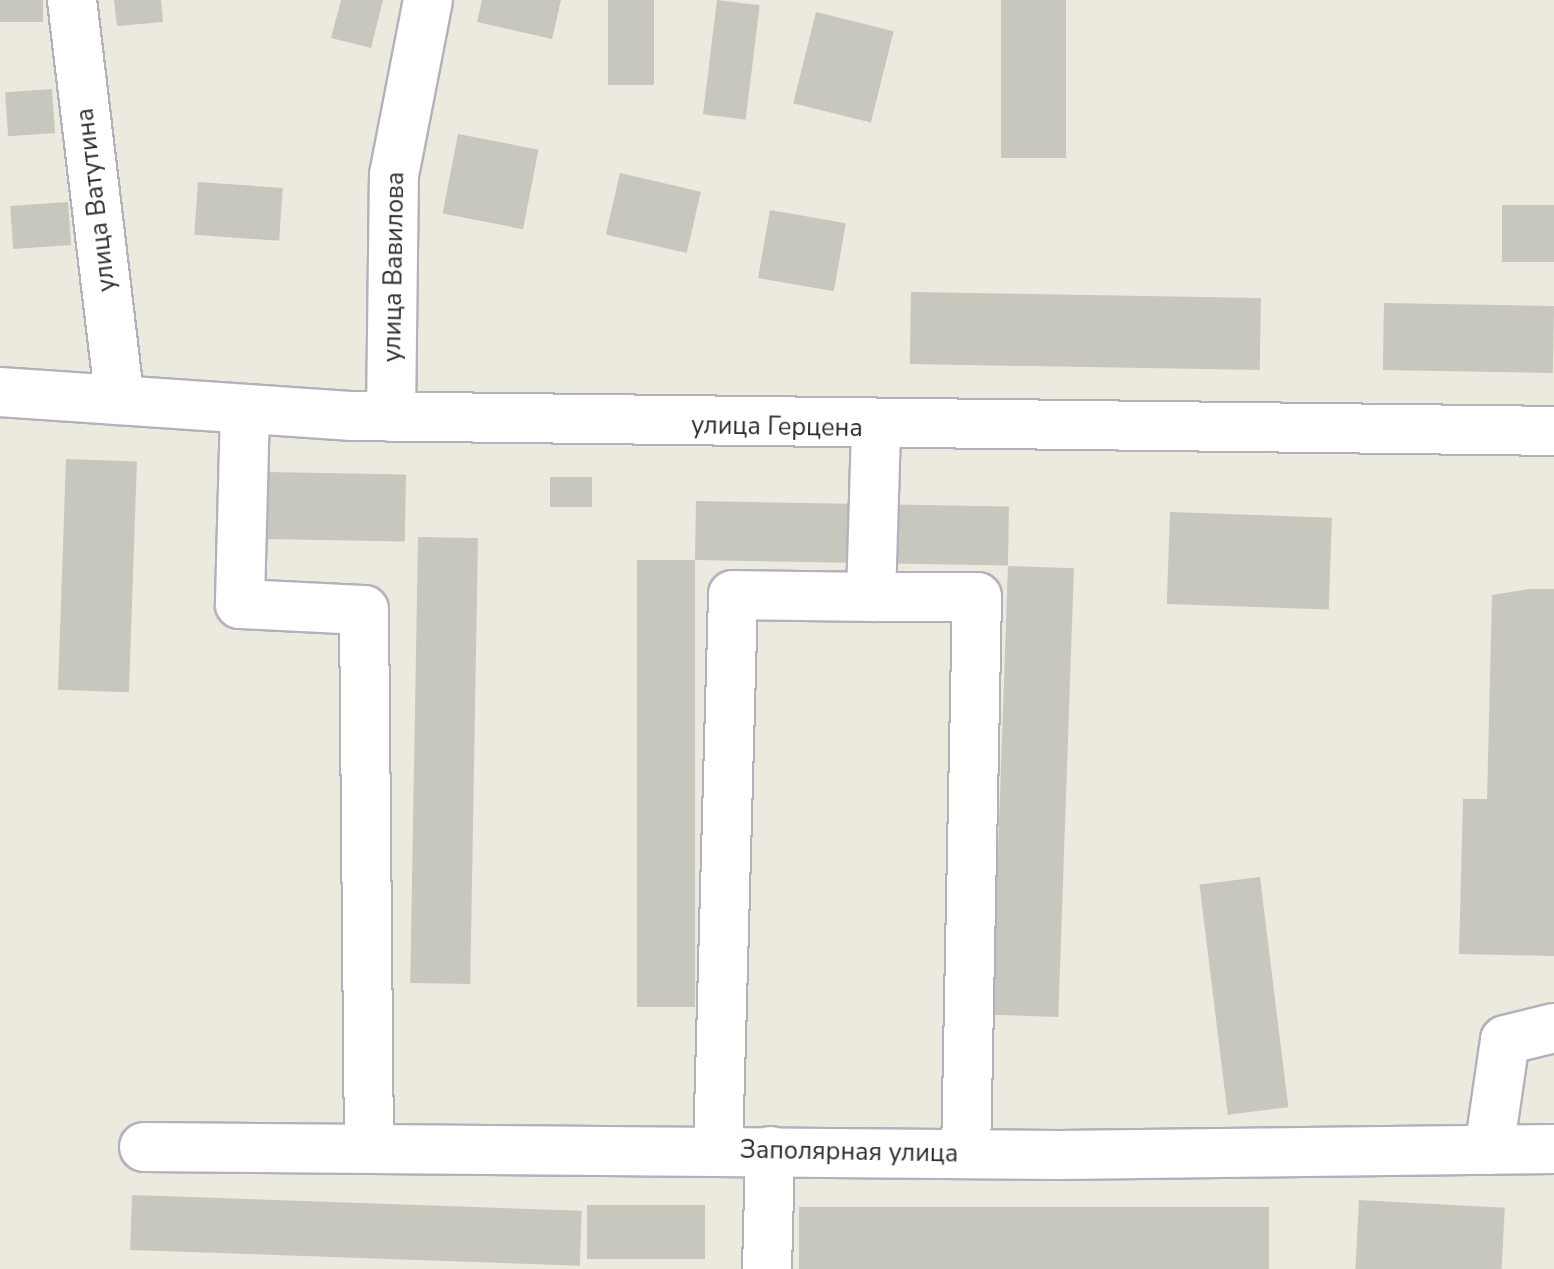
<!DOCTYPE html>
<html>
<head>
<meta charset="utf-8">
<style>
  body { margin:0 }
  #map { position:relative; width:1554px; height:1269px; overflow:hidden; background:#eceade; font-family:"Nunito Sans",sans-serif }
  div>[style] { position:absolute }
  .building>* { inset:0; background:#c7c7bd; transform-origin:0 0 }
  .roads { filter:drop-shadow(2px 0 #b3b1bd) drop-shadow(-2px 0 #b3b1bd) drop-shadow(0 2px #b3b1bd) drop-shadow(0 -2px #b3b1bd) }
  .minor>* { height:48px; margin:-24px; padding:0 24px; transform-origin:24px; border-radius:24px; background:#fff }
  span { translate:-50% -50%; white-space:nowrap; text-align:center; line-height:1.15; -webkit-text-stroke:9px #fff; paint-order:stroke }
  .street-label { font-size:25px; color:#2b2b2b }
</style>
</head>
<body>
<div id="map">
  <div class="building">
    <i style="left:0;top:0;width:43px;height:22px"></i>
    <i style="clip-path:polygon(114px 0,161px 0,163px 22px,117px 26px)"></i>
    <i style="clip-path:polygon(341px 0,383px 0,371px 48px,331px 38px)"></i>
    <i style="clip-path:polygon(482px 0,561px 0,552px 39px,477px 22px)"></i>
    <i style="left:608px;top:0;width:46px;height:85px"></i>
    <i style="left:717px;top:0;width:43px;height:115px;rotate:7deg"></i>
    <i style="left:1001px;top:0;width:65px;height:158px"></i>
    <i style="left:816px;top:12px;width:80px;height:94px;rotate:14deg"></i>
    <i style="left:52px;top:89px;width:44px;height:47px;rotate:86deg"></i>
    <i style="left:458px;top:134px;width:82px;height:81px;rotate:11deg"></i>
    <i style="left:620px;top:173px;width:83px;height:63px;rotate:13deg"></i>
    <i style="left:198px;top:182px;width:85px;height:53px;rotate:4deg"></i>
    <i style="left:68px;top:202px;width:43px;height:58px;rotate:86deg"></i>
    <i style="left:1554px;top:205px;width:57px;height:52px;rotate:90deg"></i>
    <i style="left:770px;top:210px;width:77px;height:69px;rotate:10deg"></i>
    <i style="left:911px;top:292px;width:350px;height:72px;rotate:1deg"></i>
    <i style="left:1384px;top:303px;width:170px;height:67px;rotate:1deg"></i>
    <i style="left:66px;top:459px;width:71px;height:231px;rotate:2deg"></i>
    <i style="left:267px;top:472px;width:139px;height:67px;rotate:1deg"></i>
    <i style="left:550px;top:477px;width:42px;height:30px"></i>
    <i style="left:696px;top:501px;width:313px;height:59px;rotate:1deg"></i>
    <i style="left:1170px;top:512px;width:162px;height:92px;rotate:2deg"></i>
    <i style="left:418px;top:537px;width:60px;height:446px;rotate:1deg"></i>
    <i style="left:637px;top:560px;width:58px;height:447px"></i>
    <i style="left:1008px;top:566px;width:66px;height:449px;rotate:2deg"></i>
    <i style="clip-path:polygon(1529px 589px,1554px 589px,1554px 956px,1459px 954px,1463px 799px,1487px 799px,1492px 595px)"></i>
    <i style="left:1260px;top:877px;width:232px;height:61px;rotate:83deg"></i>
    <i style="left:132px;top:1195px;width:450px;height:55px;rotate:2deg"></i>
    <i style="left:1359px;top:1200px;width:146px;height:69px;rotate:3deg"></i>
    <i style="left:587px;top:1205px;width:118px;height:54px"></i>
    <i style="left:799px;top:1207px;width:470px;height:62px"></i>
  </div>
  <div class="roads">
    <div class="minor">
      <i style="left:72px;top:0;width:403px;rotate:83.2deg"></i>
      <i style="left:0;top:392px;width:352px;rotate:3.9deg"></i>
      <i style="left:351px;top:416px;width:1203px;rotate:0.71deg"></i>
      <i style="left:245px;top:409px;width:195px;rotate:91.5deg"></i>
      <i style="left:240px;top:604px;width:124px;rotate:2.8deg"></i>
      <i style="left:364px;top:610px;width:538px;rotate:89.47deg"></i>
      <i style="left:391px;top:417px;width:242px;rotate:-89.3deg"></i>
      <i style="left:394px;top:175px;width:178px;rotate:-79deg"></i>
      <i style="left:876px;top:429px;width:168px;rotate:91.7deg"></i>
      <i style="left:871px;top:597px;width:106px"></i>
      <i style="left:977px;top:597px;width:557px;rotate:91.13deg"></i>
      <i style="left:144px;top:1147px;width:915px;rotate:0.5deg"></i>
      <i style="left:1059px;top:1155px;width:495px;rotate:-0.7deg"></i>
      <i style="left:718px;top:1150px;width:555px;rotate:-88.45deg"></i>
      <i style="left:733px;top:595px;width:138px;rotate:0.8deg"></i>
      <i style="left:1489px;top:1150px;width:111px;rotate:-81.7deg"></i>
      <i style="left:1505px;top:1040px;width:50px;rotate:-13.8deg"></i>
      <i style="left:767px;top:1269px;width:118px;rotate:-88.5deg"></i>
    </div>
  </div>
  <div class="street-label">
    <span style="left:96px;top:200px;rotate:-97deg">улица Ватутина</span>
    <span style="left:394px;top:267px;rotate:-89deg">улица Вавилова</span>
    <span style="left:777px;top:427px;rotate:1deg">улица Герцена</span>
    <span style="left:849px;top:1152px;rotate:1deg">Заполярная улица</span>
  </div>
</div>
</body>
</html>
